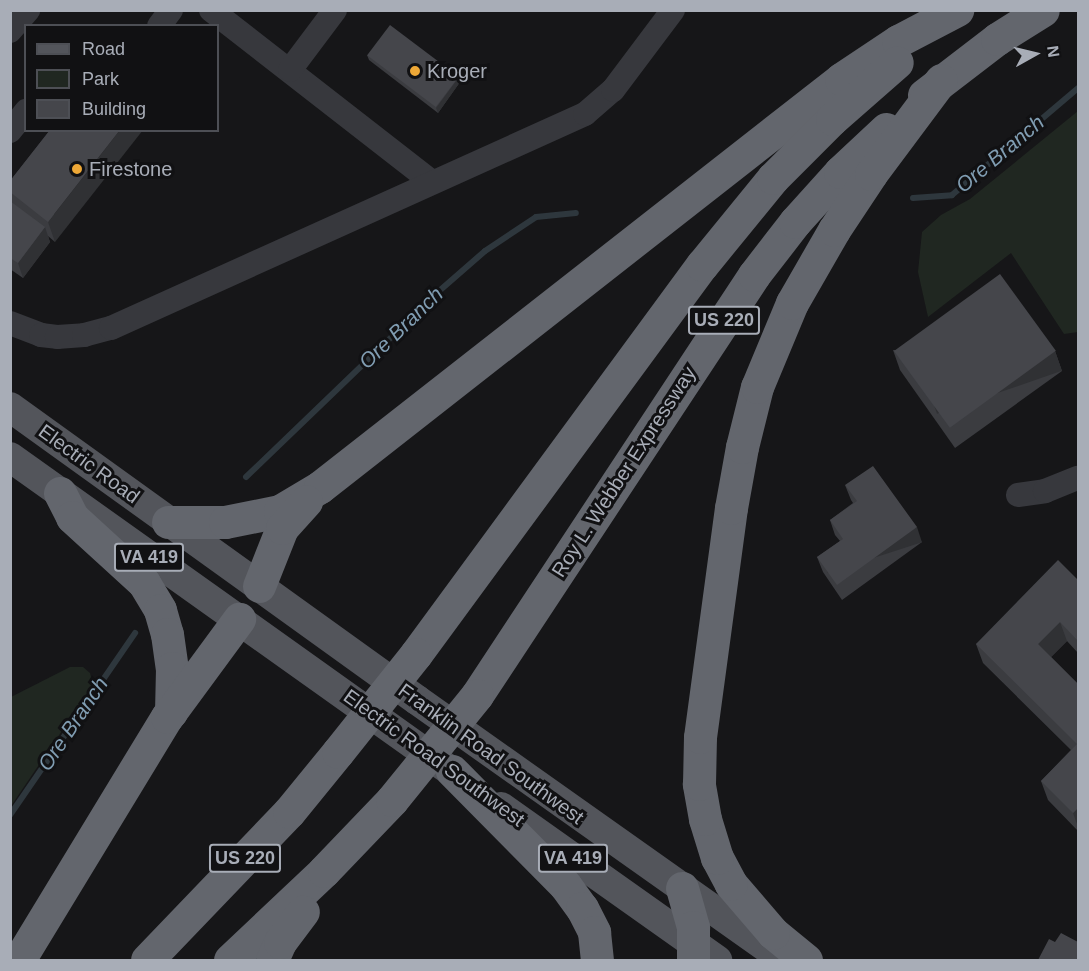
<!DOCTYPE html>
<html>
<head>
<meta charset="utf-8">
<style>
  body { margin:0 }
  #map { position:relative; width:1089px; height:971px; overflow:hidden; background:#161618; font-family:Helvetica,sans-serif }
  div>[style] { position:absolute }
  .green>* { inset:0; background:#202721 }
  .stream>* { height:6px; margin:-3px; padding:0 3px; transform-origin:3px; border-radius:3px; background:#2e373d }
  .minor>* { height:24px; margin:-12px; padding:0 12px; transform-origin:12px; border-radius:12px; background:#37383d }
  .major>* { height:30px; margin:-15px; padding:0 15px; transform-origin:15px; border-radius:15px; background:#53555b }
  .highway>* { height:33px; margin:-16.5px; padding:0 16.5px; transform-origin:16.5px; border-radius:16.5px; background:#63666d }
  .highway-bridge>* { height:33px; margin:-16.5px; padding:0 16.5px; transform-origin:16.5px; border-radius:16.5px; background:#63666d }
  .wall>* { inset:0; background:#3b3c40 }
  .shaded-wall>* { inset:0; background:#303134; transform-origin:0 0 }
  .building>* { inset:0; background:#45464b; transform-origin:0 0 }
  .dots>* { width:16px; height:16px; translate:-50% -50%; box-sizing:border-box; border:3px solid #111113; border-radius:50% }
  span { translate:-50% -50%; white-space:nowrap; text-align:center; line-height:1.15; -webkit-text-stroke:6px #111113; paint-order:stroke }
  .shield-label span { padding:2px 4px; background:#111113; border:2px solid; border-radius:4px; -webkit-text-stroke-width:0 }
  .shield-label { font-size:18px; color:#a8adb7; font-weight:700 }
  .poi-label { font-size:20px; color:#a8adb7 }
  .left { translate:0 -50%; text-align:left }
  .street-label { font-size:20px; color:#a8adb7 }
  .water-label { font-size:21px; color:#809db2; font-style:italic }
  .frame { position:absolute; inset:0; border:12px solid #a8adb7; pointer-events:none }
  .legend { position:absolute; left:24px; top:24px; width:195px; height:108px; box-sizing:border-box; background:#111113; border:2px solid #4d4f55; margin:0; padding:8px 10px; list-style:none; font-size:18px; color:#a8adb7 }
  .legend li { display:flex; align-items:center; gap:12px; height:30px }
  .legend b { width:30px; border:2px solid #4d4f55 }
  .north { position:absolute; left:1005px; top:24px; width:60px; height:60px; -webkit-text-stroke:4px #111113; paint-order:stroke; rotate:82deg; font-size:16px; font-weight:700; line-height:24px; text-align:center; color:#a8adb7 }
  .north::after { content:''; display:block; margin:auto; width:21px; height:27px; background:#a8adb7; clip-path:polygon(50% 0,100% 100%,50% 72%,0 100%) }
</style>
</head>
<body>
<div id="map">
  <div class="green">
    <i style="clip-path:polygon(1078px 111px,1078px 332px,1064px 334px,1011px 253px,928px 317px,918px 272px,922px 232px,941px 215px,970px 199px)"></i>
    <i style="clip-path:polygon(70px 667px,83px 667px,90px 673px,93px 685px,11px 806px,11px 697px)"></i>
  </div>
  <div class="stream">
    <i style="left:913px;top:198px;width:39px;rotate:-4deg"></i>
    <i style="left:952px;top:195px;width:165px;rotate:-40.3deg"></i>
    <i style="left:246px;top:477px;width:267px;rotate:-43.9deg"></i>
    <i style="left:438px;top:292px;width:62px;rotate:-41.1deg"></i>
    <i style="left:485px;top:251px;width:61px;rotate:-33.7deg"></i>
    <i style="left:536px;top:217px;width:40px;rotate:-5.7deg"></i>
    <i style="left:10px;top:815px;width:221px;rotate:-55.5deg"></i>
  </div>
  <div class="minor">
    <i style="left:211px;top:10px;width:280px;rotate:37.9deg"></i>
    <i style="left:159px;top:26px;width:20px;rotate:-53deg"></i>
    <i style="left:10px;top:31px;width:28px;rotate:-49deg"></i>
    <i style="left:290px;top:70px;width:75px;rotate:-53.1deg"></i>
    <i style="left:10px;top:131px;width:26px;rotate:-51deg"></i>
    <i style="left:10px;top:323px;width:33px;rotate:21deg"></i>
    <i style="left:41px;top:335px;width:16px;rotate:7deg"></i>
    <i style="left:57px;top:337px;width:27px;rotate:-4deg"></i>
    <i style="left:84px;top:335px;width:28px;rotate:-15deg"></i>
    <i style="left:111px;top:328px;width:520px;rotate:-24.3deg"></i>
    <i style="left:585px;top:114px;width:37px;rotate:-41deg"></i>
    <i style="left:613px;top:90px;width:100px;rotate:-53.1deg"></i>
    <i style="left:1018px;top:495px;width:27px;rotate:-8deg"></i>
    <i style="left:1045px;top:491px;width:35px;rotate:-22deg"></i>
  </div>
  <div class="major">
    <i style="left:10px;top:407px;width:501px;rotate:35.75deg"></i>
    <i style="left:417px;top:700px;width:450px;rotate:35.3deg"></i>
    <i style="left:10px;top:457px;width:538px;rotate:35.46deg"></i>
    <i style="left:501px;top:807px;width:265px;rotate:35.3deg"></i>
  </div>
  <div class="highway">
    <i style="left:924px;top:95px;width:92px;rotate:-37.5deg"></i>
    <i style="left:997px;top:39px;width:54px;rotate:-32.2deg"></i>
    <i style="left:60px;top:493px;width:27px;rotate:63deg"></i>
    <i style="left:72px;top:517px;width:98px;rotate:42.5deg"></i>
    <i style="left:144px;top:583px;width:31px;rotate:59deg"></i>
    <i style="left:160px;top:610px;width:25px;rotate:74deg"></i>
    <i style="left:167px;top:634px;width:34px;rotate:82deg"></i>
    <i style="left:172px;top:668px;width:44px;rotate:91.3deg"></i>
    <i style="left:168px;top:522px;width:57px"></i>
    <i style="left:225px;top:522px;width:56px;rotate:-11.3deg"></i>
    <i style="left:280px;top:511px;width:47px;rotate:-31deg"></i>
    <i style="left:320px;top:487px;width:662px;rotate:-38.06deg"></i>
    <i style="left:841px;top:79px;width:69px;rotate:-33.7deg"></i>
    <i style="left:898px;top:41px;width:67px;rotate:-27.7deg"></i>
    <i style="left:259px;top:586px;width:62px;rotate:-68.4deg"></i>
    <i style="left:282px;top:528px;width:36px;rotate:-48deg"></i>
    <i style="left:416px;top:654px;width:483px;rotate:-53.7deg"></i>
    <i style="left:702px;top:265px;width:112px;rotate:-50.8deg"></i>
    <i style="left:773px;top:178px;width:83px;rotate:-45deg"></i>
    <i style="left:832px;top:119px;width:86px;rotate:-41.2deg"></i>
    <i style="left:477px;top:695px;width:503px;rotate:-56.59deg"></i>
    <i style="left:754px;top:275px;width:67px;rotate:-52.3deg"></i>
    <i style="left:795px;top:222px;width:67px;rotate:-48deg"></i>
    <i style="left:840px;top:172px;width:63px;rotate:-43.1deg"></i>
    <i style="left:452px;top:771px;width:161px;rotate:45.3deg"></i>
    <i style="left:565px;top:885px;width:29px;rotate:54deg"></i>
    <i style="left:582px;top:908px;width:27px;rotate:63deg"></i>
    <i style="left:594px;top:932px;width:28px;rotate:84deg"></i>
    <i style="left:682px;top:888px;width:41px;rotate:74.2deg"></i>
    <i style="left:693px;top:927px;width:33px;rotate:90deg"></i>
    <i style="left:19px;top:960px;width:285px;rotate:-58.7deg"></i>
    <i style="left:167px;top:717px;width:122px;rotate:-53.7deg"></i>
    <i style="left:147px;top:960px;width:205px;rotate:-46.2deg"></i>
    <i style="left:289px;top:812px;width:77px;rotate:-50.8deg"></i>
    <i style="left:230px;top:960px;width:129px;rotate:-43.4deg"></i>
    <i style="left:324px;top:871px;width:98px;rotate:-46.2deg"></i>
    <i style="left:272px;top:960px;width:20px;rotate:-66deg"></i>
    <i style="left:280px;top:942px;width:38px;rotate:-53deg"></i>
    <i style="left:806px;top:960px;width:43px;rotate:-140.7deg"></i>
    <i style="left:773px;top:933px;width:65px;rotate:-130.6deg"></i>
    <i style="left:731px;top:884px;width:30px;rotate:-118deg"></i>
    <i style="left:717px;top:858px;width:41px;rotate:-107.1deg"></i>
    <i style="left:705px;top:819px;width:36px;rotate:-100deg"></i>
    <i style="left:699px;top:784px;width:47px;rotate:-88.8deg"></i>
    <i style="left:700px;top:737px;width:231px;rotate:-82.3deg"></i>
    <i style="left:731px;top:508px;width:62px;rotate:-79.8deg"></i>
    <i style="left:742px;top:447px;width:62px;rotate:-76deg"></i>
    <i style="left:757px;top:387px;width:91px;rotate:-67.4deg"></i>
    <i style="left:792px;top:303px;width:84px;rotate:-60.1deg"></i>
    <i style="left:834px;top:230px;width:67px;rotate:-56.5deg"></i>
    <i style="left:871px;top:174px;width:117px;rotate:-53.3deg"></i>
  </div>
  <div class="highway-bridge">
    <i style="left:338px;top:752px;width:125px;rotate:-51.5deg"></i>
    <i style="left:392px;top:800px;width:135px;rotate:-51deg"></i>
  </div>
  <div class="wall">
    <i style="clip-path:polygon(367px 55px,459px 77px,460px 82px,438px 113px,369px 60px)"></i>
    <i style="clip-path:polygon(50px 130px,55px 242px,48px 236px,50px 242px,23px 278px,10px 269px,10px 181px)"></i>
    <i style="clip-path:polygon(893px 350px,1055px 351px,1062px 371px,955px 448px,900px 370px)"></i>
    <i style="clip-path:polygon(845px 485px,922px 542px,842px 600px,823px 572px,817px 557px,840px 541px,835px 535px,830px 520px,853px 503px,851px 500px)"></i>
    <i style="clip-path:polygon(1078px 580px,1078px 653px,1067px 641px,1051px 657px,1078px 684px,1078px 831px,1048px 800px,1041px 781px,1071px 750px,983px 663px,976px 644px)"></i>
  </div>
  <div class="shaded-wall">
    <i style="clip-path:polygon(459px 77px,460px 82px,438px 113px,436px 108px)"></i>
    <i style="clip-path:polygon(120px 130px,143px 130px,55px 242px,48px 222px)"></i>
    <i style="clip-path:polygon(45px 227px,50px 242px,23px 278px,18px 263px)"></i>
    <i style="left:1055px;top:351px;width:21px;height:132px;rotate:71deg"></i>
    <i style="left:917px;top:527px;width:16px;height:99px;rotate:72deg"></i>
    <i style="clip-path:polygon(1060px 622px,1067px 641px,1045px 663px,1038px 644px)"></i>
    <i style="clip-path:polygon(1078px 808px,1078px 827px,1073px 813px)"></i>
  </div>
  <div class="building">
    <i style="left:390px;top:25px;width:86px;height:38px;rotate:37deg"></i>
    <i style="clip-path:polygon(50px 130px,120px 130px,48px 222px,10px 192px,10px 181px)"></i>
    <i style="clip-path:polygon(10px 201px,45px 227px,18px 263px,10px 258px)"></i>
    <i style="left:1000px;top:274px;width:95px;height:131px;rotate:54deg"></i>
    <i style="clip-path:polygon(873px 466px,917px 527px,837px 585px,817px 557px,843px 539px,830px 520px,857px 501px,845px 485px)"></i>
    <i style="clip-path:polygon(1058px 560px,1078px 580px,1078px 641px,1060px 622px,1038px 644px,1078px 684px,1078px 808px,1073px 813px,1041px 781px,1077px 744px,976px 644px)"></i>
    <i style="clip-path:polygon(1061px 933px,1078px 942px,1078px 960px,1038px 960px,1049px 939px,1055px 942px)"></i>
  </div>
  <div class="dots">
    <i style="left:415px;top:71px;background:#eea837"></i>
    <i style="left:77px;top:169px;background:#eea837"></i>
  </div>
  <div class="shield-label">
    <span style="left:724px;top:320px">US 220</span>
    <span style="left:149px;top:557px">VA 419</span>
    <span style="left:245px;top:858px">US 220</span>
    <span style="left:573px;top:858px">VA 419</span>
  </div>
  <div class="poi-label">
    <span class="left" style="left:427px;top:71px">Kroger</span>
    <span class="left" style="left:89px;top:169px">Firestone</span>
  </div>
  <div class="street-label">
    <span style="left:89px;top:464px;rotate:36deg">Electric Road</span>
    <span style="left:624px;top:472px;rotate:-57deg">Roy L. Webber Expressway</span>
    <span style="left:491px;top:754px;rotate:36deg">Franklin Road Southwest</span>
    <span style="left:434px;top:758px;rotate:36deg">Electric Road Southwest</span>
  </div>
  <div class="water-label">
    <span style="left:1000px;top:154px;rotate:-40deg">Ore Branch</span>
    <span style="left:401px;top:328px;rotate:-44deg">Ore Branch</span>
    <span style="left:73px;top:724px;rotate:-56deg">Ore Branch</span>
  </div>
  <div class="frame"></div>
  <ul class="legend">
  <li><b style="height:8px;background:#53555b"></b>Road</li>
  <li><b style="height:16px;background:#202721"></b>Park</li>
  <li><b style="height:16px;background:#45464b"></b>Building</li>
  </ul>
  <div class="north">N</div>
</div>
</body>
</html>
